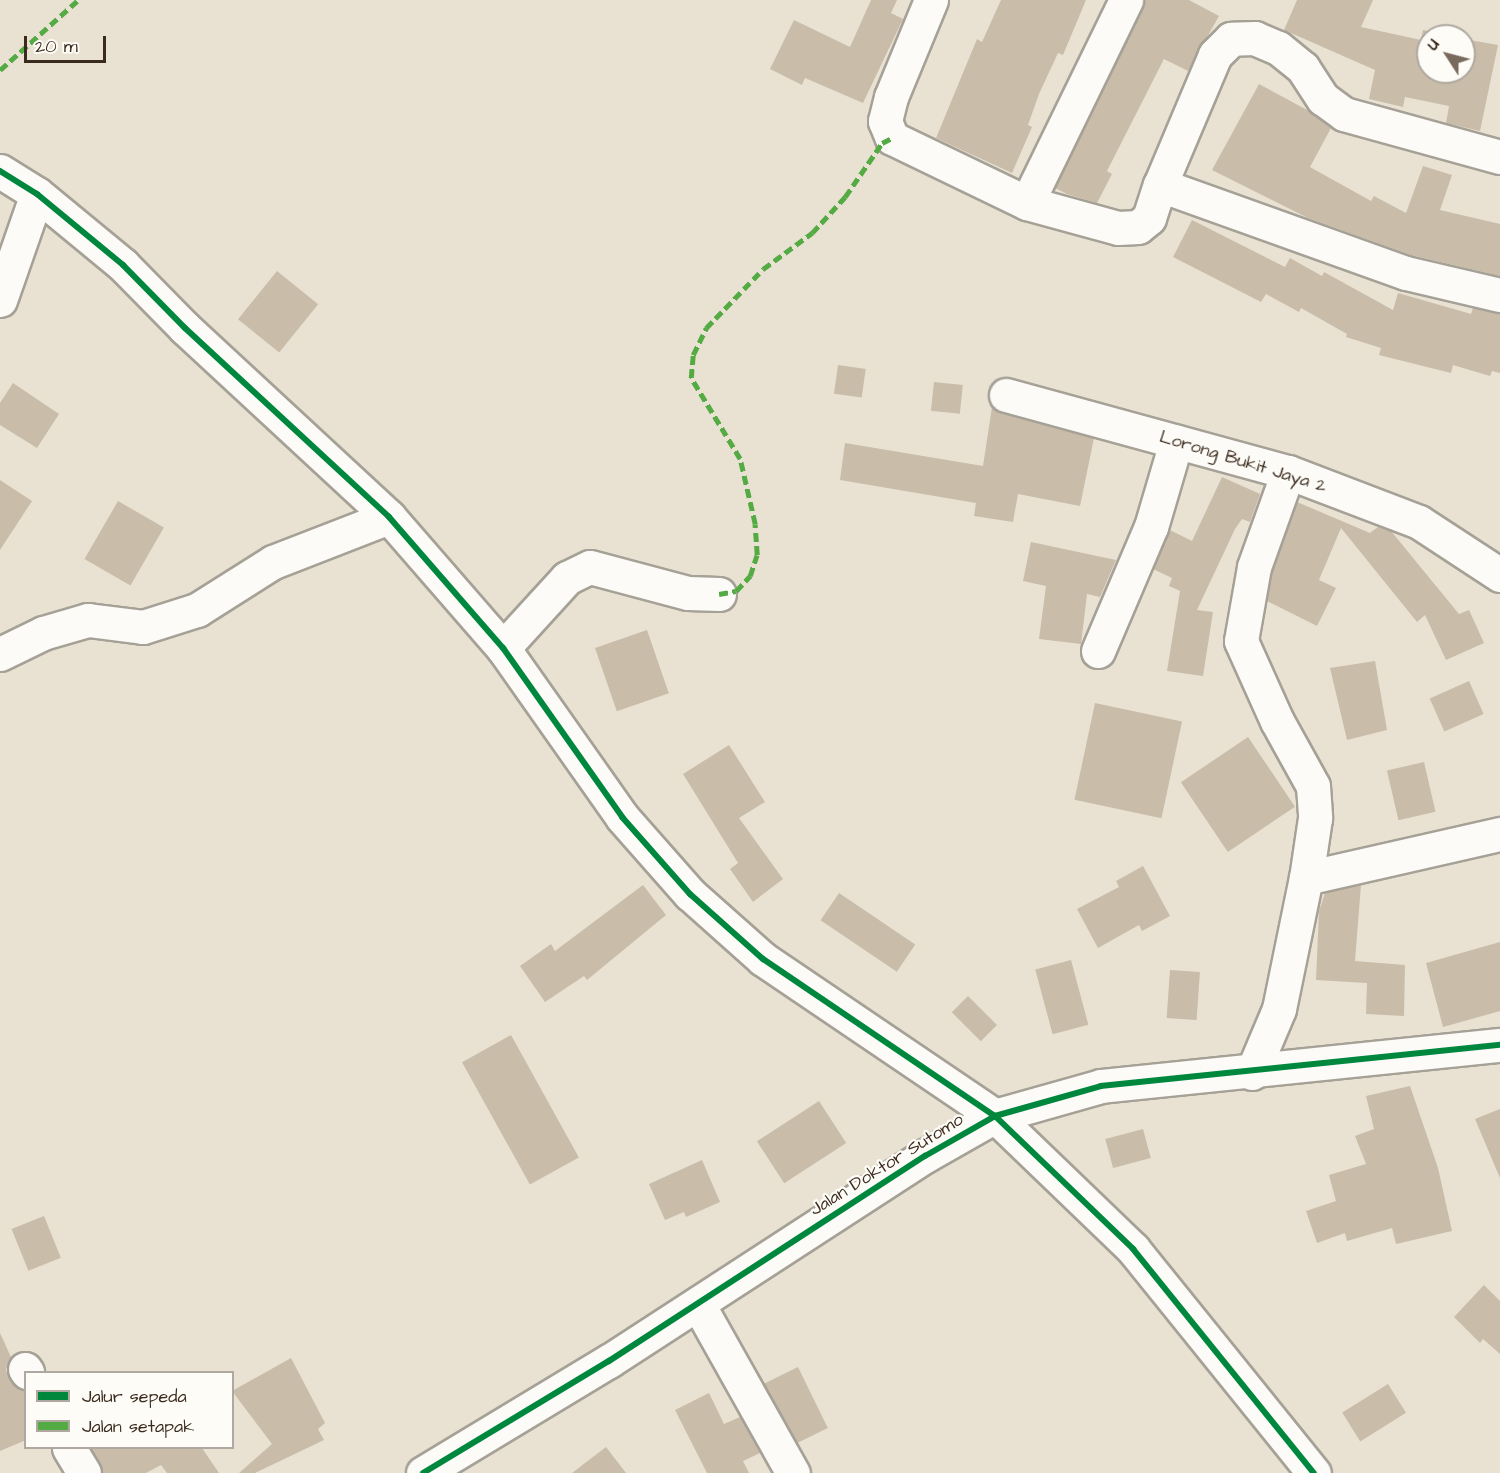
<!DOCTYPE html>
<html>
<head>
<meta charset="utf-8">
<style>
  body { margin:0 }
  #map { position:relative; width:1500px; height:1473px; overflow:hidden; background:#e9e2d3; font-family:"Architects Daughter",sans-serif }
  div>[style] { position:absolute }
  .building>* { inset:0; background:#c9bca9; transform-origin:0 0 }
  .roads { filter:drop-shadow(2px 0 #a6a196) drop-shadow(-2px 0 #a6a196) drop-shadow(0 2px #a6a196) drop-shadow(0 -2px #a6a196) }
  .minor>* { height:33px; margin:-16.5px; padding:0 16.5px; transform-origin:16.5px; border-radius:16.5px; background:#fcfbf8 }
  .quiet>* { height:4.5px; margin-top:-2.25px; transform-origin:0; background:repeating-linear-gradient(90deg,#55ab43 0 9px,transparent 0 13.5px) }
  .cycleway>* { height:6px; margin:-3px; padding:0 3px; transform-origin:3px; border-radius:3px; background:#00873e }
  span { translate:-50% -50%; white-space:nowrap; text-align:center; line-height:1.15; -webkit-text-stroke:4.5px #fdfcf7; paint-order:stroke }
  .street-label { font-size:18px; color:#3b2a1e }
  .legend { position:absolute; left:24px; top:1371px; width:210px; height:78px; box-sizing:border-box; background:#fdfcf7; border:2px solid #afa8a0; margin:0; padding:8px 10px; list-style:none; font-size:18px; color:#3b2a1e }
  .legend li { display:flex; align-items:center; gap:12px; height:30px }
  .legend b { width:30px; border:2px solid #afa8a0 }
  .north { position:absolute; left:1416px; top:24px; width:60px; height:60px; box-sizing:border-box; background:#fdfcf7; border:2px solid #afa8a0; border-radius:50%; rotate:306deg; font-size:16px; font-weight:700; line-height:24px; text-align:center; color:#3b2a1e }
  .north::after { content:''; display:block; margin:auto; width:21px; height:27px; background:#786a5d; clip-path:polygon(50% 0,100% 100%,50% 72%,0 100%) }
  .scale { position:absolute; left:24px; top:36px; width:82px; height:27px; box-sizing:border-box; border:3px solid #3b2a1e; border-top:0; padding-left:8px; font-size:18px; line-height:21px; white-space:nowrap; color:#3b2a1e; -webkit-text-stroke:4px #fdfcf7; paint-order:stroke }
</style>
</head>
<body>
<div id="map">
  <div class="building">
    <i style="clip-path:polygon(871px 0,897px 0,891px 13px,903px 19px,863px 103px,805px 78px,802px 85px,770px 69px,794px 20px,850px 47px)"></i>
    <i style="clip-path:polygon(1001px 0,1086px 0,1063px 55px,1058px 53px,1039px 94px,1028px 125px,1032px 127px,1012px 173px,936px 138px,977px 39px,982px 42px)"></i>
    <i style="clip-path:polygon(1145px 0,1189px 0,1219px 16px,1188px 71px,1164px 59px,1107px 171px,1112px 174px,1097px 203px,1067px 194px,1055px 188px)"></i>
    <i style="clip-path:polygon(1297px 0,1373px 0,1361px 27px,1421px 40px,1423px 30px,1452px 36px,1428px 36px,1428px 72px,1464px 72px,1464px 39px,1498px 45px,1480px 131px,1446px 123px,1449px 106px,1405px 97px,1403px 107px,1369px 99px,1375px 70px,1284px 30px)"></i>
    <i style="clip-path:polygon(1259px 84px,1309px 111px,1331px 128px,1310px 167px,1371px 201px,1374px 196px,1406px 213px,1423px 166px,1452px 175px,1440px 210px,1500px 224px,1500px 276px,1411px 255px,1308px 218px,1212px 170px)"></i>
    <i style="clip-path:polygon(1192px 220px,1285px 267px,1290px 258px,1322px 276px,1324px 272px,1393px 310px,1398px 293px,1471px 314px,1473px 308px,1500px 313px,1500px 373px,1492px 371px,1490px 376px,1453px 365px,1451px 373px,1379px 355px,1381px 348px,1346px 337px,1347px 334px,1301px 308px,1299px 312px,1266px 294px,1261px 302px,1173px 257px)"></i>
    <i style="left:277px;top:271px;width:53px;height:62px;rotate:39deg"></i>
    <i style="left:838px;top:365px;width:28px;height:29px;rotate:8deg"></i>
    <i style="left:934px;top:382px;width:29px;height:29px;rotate:6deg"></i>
    <i style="clip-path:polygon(13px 383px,59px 414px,37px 448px,0 425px,0 403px)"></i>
    <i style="clip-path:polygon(992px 407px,1001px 413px,1094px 438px,1080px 506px,1018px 494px,1013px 522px,974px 516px,976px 503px,840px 480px,845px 443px,983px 466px)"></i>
    <i style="clip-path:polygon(1222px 477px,1260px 494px,1250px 522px,1242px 519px,1235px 529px,1197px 610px,1213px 612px,1203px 676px,1167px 671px,1180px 591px,1169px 586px,1172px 578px,1153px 569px,1170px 530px,1192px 541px)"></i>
    <i style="clip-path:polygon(0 480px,32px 501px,0 550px)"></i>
    <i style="left:118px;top:501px;width:53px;height:67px;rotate:30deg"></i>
    <i style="clip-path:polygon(1297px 502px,1370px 533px,1378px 527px,1391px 531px,1459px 614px,1469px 610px,1484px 643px,1446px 660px,1425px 615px,1417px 622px,1341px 528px,1319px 580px,1336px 588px,1317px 626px,1267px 601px,1272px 572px)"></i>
    <i style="clip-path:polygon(1031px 542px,1116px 560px,1100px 597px,1087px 594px,1081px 644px,1039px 639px,1046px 586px,1023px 581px)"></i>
    <i style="left:647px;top:630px;width:67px;height:55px;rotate:71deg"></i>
    <i style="clip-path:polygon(1375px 661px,1387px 730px,1347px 740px,1330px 668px)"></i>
    <i style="left:1469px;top:681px;width:36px;height:43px;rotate:66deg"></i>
    <i style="left:1095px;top:703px;width:89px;height:99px;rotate:12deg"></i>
    <i style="left:1248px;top:737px;width:84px;height:81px;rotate:56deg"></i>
    <i style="clip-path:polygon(729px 745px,765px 802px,739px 818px,783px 879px,753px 902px,730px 869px,738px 863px,683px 774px)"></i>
    <i style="left:1424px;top:762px;width:51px;height:38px;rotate:77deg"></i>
    <i style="clip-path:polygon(1143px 866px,1170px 916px,1142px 931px,1139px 925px,1098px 948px,1077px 909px,1119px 887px,1116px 881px)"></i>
    <i style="clip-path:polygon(643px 885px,666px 915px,587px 980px,584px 976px,545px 1002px,520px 966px,551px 944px,555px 951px)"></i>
    <i style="clip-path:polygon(1361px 885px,1355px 961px,1405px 965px,1404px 1016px,1366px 1014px,1367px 983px,1316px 980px,1319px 911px,1325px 893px)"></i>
    <i style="left:839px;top:893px;width:92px;height:33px;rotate:34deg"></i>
    <i style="clip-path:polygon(1500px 942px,1500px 1011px,1443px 1027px,1426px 963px)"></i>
    <i style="left:1071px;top:960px;width:67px;height:37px;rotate:75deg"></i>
    <i style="left:1170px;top:970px;width:30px;height:48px;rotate:4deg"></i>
    <i style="left:968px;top:996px;width:41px;height:23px;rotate:45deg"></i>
    <i style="left:511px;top:1035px;width:140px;height:56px;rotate:61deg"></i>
    <i style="clip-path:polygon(1410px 1086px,1438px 1168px,1452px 1231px,1396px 1244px,1392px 1228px,1347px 1241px,1345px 1233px,1317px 1243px,1306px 1211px,1336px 1201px,1329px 1175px,1366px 1164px,1355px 1136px,1374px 1129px,1366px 1096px)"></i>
    <i style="left:819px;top:1101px;width:50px;height:74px;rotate:57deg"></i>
    <i style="clip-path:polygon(1500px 1109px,1500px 1178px,1475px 1119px)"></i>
    <i style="left:1143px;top:1129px;width:30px;height:39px;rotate:75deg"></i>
    <i style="clip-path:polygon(702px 1160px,720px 1202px,686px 1217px,684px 1212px,665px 1220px,649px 1184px)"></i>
    <i style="left:44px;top:1216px;width:45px;height:35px;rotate:68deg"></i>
    <i style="clip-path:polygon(1484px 1285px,1500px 1301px,1500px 1354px,1483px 1339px,1480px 1343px,1454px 1317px)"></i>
    <i style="clip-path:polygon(0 1333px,11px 1357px,6px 1370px,9px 1379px,26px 1390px,26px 1440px,0 1451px)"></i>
    <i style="clip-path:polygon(291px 1358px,325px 1423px,318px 1429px,324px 1440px,255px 1473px,239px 1473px,272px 1444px,232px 1391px)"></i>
    <i style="left:798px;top:1367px;width:68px;height:38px;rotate:64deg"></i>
    <i style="left:1388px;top:1384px;width:34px;height:54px;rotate:58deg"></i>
    <i style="clip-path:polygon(709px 1393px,724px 1424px,740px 1417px,760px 1453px,743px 1461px,749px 1473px,707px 1473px,675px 1410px)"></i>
    <i style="clip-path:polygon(606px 1447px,626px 1473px,572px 1473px)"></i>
    <i style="clip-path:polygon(91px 1448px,202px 1448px,219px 1473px,167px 1473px,161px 1465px,146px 1473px,103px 1473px)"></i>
  </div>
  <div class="roads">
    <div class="minor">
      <i style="left:931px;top:0;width:105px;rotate:112.4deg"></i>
      <i style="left:891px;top:97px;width:25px;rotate:104deg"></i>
      <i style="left:885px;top:121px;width:18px;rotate:68deg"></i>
      <i style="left:892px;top:138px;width:150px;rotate:25.7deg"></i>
      <i style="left:1027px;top:203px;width:94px;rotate:15.4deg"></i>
      <i style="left:1118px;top:228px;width:20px;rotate:-3deg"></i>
      <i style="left:1138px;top:227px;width:14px;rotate:-39deg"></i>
      <i style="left:1149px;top:218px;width:35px;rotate:-72deg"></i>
      <i style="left:1500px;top:157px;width:162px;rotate:-164.6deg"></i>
      <i style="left:1344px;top:114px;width:26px;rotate:-144deg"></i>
      <i style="left:1323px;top:99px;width:37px;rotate:-123deg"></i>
      <i style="left:1303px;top:68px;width:32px;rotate:-141deg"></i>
      <i style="left:1278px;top:48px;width:25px;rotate:-157deg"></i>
      <i style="left:1255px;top:38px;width:24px;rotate:178deg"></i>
      <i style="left:1231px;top:39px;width:23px;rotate:135deg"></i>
      <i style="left:1215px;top:55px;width:141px;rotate:112.9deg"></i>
      <i style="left:1160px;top:185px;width:261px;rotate:19.7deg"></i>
      <i style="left:1406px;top:273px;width:97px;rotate:13.2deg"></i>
      <i style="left:0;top:171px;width:44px;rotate:31.9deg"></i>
      <i style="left:37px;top:194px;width:112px;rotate:39.5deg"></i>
      <i style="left:123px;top:265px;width:88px;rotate:45.5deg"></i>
      <i style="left:185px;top:328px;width:278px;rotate:42.8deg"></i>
      <i style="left:389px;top:517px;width:174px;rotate:49deg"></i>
      <i style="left:503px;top:648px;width:207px;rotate:54.8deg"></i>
      <i style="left:622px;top:817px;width:103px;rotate:48.6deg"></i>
      <i style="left:690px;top:894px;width:98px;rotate:41.7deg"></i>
      <i style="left:763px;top:959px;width:280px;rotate:34.1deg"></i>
      <i style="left:995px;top:1116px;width:192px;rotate:43.9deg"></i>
      <i style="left:1133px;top:1249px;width:288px;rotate:51.1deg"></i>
      <i style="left:1027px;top:203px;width:226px;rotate:-64deg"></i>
      <i style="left:0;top:300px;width:112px;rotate:-70.8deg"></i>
      <i style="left:1006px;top:395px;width:292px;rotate:15.3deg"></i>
      <i style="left:1288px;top:472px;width:140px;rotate:20.9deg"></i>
      <i style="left:1419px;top:522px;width:97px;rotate:33.2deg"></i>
      <i style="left:1288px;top:472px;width:101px;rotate:109.7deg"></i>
      <i style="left:1254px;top:567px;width:75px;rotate:100deg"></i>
      <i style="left:1241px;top:641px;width:88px;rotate:65.8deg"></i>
      <i style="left:1277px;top:721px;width:74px;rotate:61deg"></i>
      <i style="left:1313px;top:786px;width:32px;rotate:86deg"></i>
      <i style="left:1315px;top:818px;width:61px;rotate:98.5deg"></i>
      <i style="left:503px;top:648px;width:95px;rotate:-47.6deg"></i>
      <i style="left:567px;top:578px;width:25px;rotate:-26deg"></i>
      <i style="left:590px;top:567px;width:101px;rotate:14.9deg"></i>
      <i style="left:688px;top:593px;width:31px;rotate:2deg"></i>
      <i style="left:1098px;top:651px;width:135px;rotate:-66.9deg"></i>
      <i style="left:1151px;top:527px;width:89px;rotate:-73.6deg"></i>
      <i style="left:0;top:654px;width:48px;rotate:-26deg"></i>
      <i style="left:43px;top:633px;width:47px;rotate:-16.1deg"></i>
      <i style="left:88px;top:620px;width:55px;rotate:7.3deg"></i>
      <i style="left:143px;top:627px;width:57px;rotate:-17.5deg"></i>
      <i style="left:197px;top:610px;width:90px;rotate:-32.3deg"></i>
      <i style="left:273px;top:562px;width:124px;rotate:-21.2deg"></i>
      <i style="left:1252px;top:1073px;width:69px;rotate:-67.1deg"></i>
      <i style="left:1279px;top:1009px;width:134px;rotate:-78.4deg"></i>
      <i style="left:1306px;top:878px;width:199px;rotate:-12.8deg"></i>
      <i style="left:698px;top:1304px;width:194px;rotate:60.7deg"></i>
      <i style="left:25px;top:1369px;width:4px;rotate:56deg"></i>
      <i style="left:69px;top:1448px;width:29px;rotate:59deg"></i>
      <i style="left:423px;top:1473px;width:217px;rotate:-31.1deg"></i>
      <i style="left:609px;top:1361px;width:377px;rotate:-33deg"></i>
      <i style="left:925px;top:1156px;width:81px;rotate:-29.7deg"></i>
      <i style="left:995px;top:1116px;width:110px;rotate:-15.8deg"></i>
      <i style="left:1101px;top:1086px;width:401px;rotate:-5.9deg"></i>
    </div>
  </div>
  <div class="quiet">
    <i style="left:0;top:70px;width:105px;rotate:-41.9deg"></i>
    <i style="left:719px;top:594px;width:17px;rotate:-10deg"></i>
    <i style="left:736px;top:591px;width:21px;rotate:-47deg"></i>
    <i style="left:750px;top:576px;width:22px;rotate:-72deg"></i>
    <i style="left:757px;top:555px;width:31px;rotate:-94deg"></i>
    <i style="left:755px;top:524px;width:67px;rotate:-103deg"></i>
    <i style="left:740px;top:459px;width:95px;rotate:-121.2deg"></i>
    <i style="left:691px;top:378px;width:23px;rotate:-85deg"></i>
    <i style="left:693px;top:355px;width:30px;rotate:-64deg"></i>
    <i style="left:706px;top:328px;width:82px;rotate:-46deg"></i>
    <i style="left:763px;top:269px;width:61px;rotate:-36.3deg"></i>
    <i style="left:812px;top:233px;width:49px;rotate:-47.5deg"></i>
    <i style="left:845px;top:197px;width:65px;rotate:-55.6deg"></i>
    <i style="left:882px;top:143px;width:11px;rotate:-27deg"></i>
  </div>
  <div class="cycleway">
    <i style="left:0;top:171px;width:44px;rotate:31.9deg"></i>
    <i style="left:37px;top:194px;width:112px;rotate:39.5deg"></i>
    <i style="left:123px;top:265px;width:88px;rotate:45.5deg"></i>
    <i style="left:185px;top:328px;width:278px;rotate:42.8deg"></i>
    <i style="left:389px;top:517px;width:174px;rotate:49deg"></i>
    <i style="left:503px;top:648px;width:207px;rotate:54.8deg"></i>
    <i style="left:622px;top:817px;width:103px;rotate:48.6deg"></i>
    <i style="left:690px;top:894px;width:98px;rotate:41.7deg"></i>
    <i style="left:763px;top:959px;width:280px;rotate:34.1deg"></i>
    <i style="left:995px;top:1116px;width:192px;rotate:43.9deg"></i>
    <i style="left:1133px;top:1249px;width:288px;rotate:51.1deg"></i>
    <i style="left:423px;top:1473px;width:217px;rotate:-31.1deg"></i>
    <i style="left:609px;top:1361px;width:377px;rotate:-33deg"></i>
    <i style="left:925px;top:1156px;width:81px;rotate:-29.7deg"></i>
    <i style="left:995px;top:1116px;width:110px;rotate:-15.8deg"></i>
    <i style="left:1101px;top:1086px;width:401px;rotate:-5.9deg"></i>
  </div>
  <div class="street-label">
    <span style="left:1243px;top:462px;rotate:17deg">Lorong Bukit Jaya 2</span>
    <span style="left:887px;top:1165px;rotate:-32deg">Jalan Doktor Sutomo</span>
  </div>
  <ul class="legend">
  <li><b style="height:8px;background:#00873e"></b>Jalur sepeda</li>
  <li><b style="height:8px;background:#55ab43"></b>Jalan setapak</li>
  </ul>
  <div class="north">U</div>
  <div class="scale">20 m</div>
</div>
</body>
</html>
